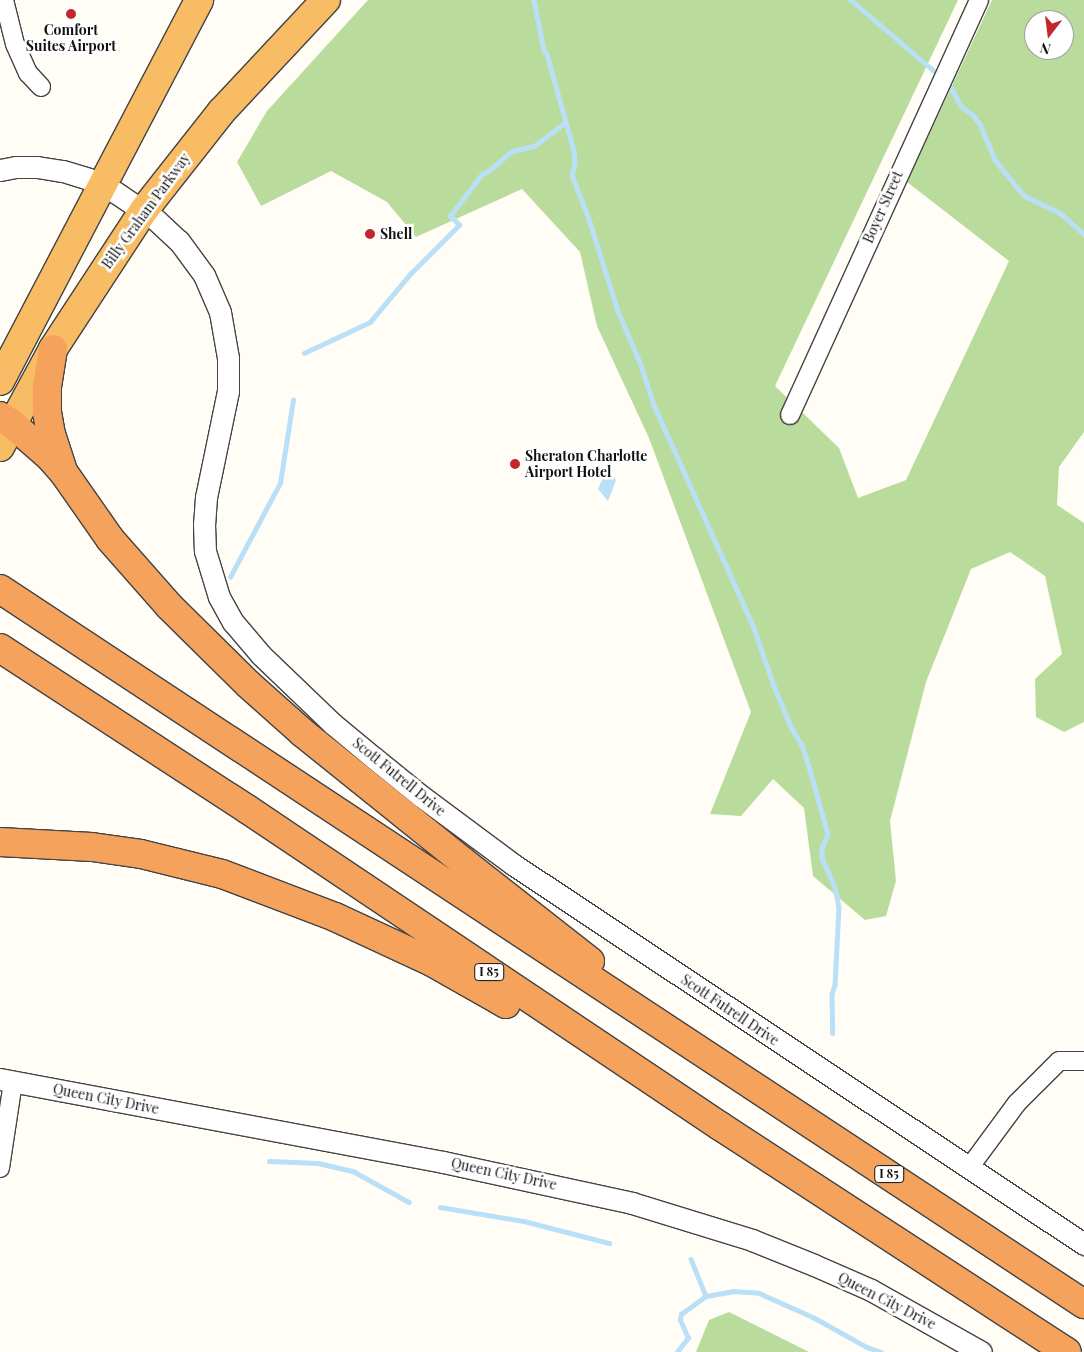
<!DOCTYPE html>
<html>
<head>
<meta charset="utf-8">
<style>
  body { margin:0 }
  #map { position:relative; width:1084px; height:1352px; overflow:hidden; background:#fffdf5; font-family:"Playfair Display",serif }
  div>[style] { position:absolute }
  .forest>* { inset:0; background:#b9dc9c }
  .water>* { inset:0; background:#b9e0f7 }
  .stream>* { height:4.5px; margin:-2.25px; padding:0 2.25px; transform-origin:2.25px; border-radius:2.25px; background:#b9e0f7 }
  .roads { filter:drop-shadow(1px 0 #444) drop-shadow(-1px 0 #444) drop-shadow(0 1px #444) drop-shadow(0 -1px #444) }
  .minor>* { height:18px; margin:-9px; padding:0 9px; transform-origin:9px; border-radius:9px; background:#fff }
  .tertiary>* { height:21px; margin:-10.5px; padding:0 10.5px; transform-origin:10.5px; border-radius:10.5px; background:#fff }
  .trunk>* { height:28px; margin:-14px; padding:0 14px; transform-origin:14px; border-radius:14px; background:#f7bc64 }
  .motorway>* { height:28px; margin:-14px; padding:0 14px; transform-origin:14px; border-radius:14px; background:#f5a25d }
  .dots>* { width:14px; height:14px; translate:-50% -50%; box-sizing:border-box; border:2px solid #fff; border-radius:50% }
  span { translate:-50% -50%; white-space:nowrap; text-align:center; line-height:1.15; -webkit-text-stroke:5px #fff; paint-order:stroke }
  .shield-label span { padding:1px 4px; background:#fff; border:1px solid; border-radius:4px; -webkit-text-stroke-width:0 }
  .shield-label { font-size:12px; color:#111; font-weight:700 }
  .poi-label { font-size:14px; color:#111; font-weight:700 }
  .left { translate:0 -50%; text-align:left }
  .street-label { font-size:14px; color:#111 }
  .north { position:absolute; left:1024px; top:10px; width:50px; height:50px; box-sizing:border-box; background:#fff; border:1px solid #a0a0a0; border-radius:50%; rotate:195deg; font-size:14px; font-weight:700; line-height:20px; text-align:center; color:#111 }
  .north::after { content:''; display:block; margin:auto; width:18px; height:22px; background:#c4262e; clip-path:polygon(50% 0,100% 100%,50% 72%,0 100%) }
</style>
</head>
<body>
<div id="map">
  <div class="forest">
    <i style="clip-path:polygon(evenodd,368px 0,958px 0,775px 386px,839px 448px,858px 498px,906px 480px,1009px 261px,907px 182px,992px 0,1084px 0,1084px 432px,1059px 467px,1057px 505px,1084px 523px,1084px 722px,1064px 732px,1036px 717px,1035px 679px,1062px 654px,1045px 576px,1010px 552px,971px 569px,926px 682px,890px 821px,896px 881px,886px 916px,865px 920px,813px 876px,804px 808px,773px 779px,741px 816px,710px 814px,751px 712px,649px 438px,597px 326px,580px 252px,522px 189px,416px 237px,387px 202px,331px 171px,261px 206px,237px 162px,267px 111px,368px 0,1034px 20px,1064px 20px,1064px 50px,1034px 50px,1034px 20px)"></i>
    <i style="clip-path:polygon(729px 1312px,809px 1352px,696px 1352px,709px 1320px)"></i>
  </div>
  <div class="water">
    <i style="clip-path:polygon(607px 473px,612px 474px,616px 480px,608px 501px,598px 489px,604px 475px)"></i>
  </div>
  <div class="stream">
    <i style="left:534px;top:0;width:51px;rotate:78.7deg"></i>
    <i style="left:544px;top:50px;width:5px;rotate:53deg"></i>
    <i style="left:547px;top:54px;width:101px;rotate:74.4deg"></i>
    <i style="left:574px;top:151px;width:14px;rotate:86deg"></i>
    <i style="left:575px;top:165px;width:10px;rotate:107deg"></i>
    <i style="left:572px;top:175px;width:47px;rotate:68.9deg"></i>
    <i style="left:589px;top:219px;width:96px;rotate:72.5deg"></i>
    <i style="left:618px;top:311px;width:59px;rotate:66.9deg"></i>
    <i style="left:641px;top:365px;width:42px;rotate:72deg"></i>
    <i style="left:654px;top:405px;width:241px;rotate:65.8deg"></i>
    <i style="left:753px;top:625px;width:65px;rotate:71deg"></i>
    <i style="left:774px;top:686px;width:47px;rotate:67.3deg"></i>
    <i style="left:792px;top:729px;width:19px;rotate:58deg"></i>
    <i style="left:802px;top:745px;width:26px;rotate:72deg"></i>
    <i style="left:810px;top:770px;width:66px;rotate:74.3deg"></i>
    <i style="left:828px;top:834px;width:15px;rotate:113deg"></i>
    <i style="left:822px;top:848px;width:10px;rotate:90deg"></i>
    <i style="left:822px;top:858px;width:32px;rotate:66deg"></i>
    <i style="left:835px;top:887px;width:20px;rotate:79deg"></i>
    <i style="left:839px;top:907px;width:78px;rotate:92.9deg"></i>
    <i style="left:835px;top:985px;width:9px;rotate:108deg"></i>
    <i style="left:832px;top:994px;width:39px;rotate:89deg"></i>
    <i style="left:851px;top:0;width:108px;rotate:40.5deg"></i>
    <i style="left:951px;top:87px;width:21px;rotate:62deg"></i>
    <i style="left:961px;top:106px;width:15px;rotate:37deg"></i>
    <i style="left:973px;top:115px;width:11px;rotate:52deg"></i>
    <i style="left:980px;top:124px;width:39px;rotate:67deg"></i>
    <i style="left:995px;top:160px;width:36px;rotate:51deg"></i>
    <i style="left:1018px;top:188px;width:11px;rotate:49deg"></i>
    <i style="left:1025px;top:196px;width:39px;rotate:26deg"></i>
    <i style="left:1060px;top:213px;width:32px;rotate:41deg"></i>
    <i style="left:304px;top:353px;width:73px;rotate:-25.2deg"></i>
    <i style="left:370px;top:322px;width:64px;rotate:-50.1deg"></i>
    <i style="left:411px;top:273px;width:68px;rotate:-45deg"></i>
    <i style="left:459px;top:225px;width:13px;rotate:-135deg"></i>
    <i style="left:450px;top:216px;width:53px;rotate:-52.7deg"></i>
    <i style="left:482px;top:174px;width:9px;rotate:-27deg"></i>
    <i style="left:490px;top:170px;width:29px;rotate:-41deg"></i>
    <i style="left:512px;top:151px;width:23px;rotate:-13deg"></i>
    <i style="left:534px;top:146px;width:38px;rotate:-37deg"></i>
    <i style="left:230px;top:577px;width:106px;rotate:-62deg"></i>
    <i style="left:280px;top:483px;width:84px;rotate:-81.1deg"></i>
    <i style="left:269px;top:1161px;width:49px;rotate:2.3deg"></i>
    <i style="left:318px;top:1163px;width:36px;rotate:13deg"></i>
    <i style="left:353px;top:1171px;width:64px;rotate:29deg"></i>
    <i style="left:440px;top:1207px;width:85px;rotate:9.5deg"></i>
    <i style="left:524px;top:1221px;width:88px;rotate:14.5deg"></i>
    <i style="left:691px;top:1259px;width:40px;rotate:68deg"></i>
    <i style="left:677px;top:1352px;width:18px;rotate:-52deg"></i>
    <i style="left:688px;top:1338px;width:20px;rotate:-114deg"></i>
    <i style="left:680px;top:1320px;width:6px;rotate:-81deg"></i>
    <i style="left:681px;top:1314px;width:31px;rotate:-36deg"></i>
    <i style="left:706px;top:1296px;width:27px;rotate:-10deg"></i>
    <i style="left:733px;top:1291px;width:26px;rotate:4deg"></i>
    <i style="left:759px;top:1293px;width:59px;rotate:24deg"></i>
    <i style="left:813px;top:1317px;width:62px;rotate:29.1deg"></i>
    <i style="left:867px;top:1347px;width:15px;rotate:20deg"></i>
  </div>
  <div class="roads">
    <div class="minor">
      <i style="left:4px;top:0;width:45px;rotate:76deg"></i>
      <i style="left:15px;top:44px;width:32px;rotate:66deg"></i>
      <i style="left:28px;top:73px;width:19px;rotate:47deg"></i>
      <i style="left:790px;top:415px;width:456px;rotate:-65.5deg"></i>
      <i style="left:0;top:1168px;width:87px;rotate:-81.4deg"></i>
      <i style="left:969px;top:1168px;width:81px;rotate:-53.6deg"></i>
      <i style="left:1017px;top:1103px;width:59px;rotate:-45deg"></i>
      <i style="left:1059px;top:1061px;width:25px"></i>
    </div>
    <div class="tertiary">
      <i style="left:0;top:170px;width:16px;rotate:-11deg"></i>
      <i style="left:16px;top:167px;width:21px"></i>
      <i style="left:37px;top:167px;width:26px;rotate:9deg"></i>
      <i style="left:63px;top:171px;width:27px;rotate:17deg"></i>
      <i style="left:89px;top:179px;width:29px;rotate:27deg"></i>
      <i style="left:115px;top:192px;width:48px;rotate:34deg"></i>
      <i style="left:155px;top:219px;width:33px;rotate:43deg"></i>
      <i style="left:179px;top:241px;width:42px;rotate:53.7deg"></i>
      <i style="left:204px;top:275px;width:40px;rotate:66.6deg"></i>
      <i style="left:220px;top:312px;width:47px;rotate:80.1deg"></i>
      <i style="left:228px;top:358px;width:33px;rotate:90deg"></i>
      <i style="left:228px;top:391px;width:108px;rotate:101.7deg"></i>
      <i style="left:206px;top:497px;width:27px;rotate:94deg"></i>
      <i style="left:204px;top:524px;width:27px;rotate:88deg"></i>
      <i style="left:205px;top:551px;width:48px;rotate:73.1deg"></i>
      <i style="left:219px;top:597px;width:29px;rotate:61deg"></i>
      <i style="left:233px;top:622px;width:43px;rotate:49.7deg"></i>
      <i style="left:261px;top:655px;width:100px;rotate:43.8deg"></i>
      <i style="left:333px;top:724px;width:53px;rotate:39.7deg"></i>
      <i style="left:374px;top:758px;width:60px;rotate:39deg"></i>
      <i style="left:421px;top:796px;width:116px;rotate:36.6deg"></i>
      <i style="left:514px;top:865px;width:685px;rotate:33.62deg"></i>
      <i style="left:0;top:1079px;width:451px;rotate:10.6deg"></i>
      <i style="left:443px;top:1162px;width:193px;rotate:12.2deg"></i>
      <i style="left:632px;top:1203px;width:126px;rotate:17.1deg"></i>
      <i style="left:752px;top:1240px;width:67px;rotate:22deg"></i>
      <i style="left:814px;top:1265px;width:62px;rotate:23.7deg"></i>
      <i style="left:871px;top:1290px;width:126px;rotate:29.4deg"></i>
    </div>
    <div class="trunk">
      <i style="left:0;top:381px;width:430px;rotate:-62.4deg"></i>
      <i style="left:0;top:447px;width:111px;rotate:-61.6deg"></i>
      <i style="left:53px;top:349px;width:166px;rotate:-56.8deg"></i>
      <i style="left:144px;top:210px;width:126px;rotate:-51.8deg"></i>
      <i style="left:222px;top:111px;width:152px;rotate:-46.9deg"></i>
    </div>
    <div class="motorway">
      <i style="left:53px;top:349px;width:39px;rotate:99deg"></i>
      <i style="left:47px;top:388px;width:24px;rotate:90deg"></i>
      <i style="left:47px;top:412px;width:22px;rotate:80deg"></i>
      <i style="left:51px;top:434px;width:35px;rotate:72deg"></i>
      <i style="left:0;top:416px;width:13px;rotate:32deg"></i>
      <i style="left:11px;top:423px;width:52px;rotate:41.1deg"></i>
      <i style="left:50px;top:457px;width:21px;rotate:49deg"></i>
      <i style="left:64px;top:473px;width:80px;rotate:55.1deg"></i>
      <i style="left:110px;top:539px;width:89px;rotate:48.6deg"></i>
      <i style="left:169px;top:606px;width:111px;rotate:44.6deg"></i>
      <i style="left:248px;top:684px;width:74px;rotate:41.7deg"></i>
      <i style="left:303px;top:733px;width:203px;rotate:38.8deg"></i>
      <i style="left:461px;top:860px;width:164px;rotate:38.1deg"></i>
      <i style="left:0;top:589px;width:1299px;rotate:33.41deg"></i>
      <i style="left:0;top:648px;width:295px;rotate:33.1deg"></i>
      <i style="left:247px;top:809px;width:569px;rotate:33.83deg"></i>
      <i style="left:720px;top:1126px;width:414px;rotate:33.1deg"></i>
      <i style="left:0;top:842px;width:92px;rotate:3.1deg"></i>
      <i style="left:92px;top:847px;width:49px;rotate:8.1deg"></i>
      <i style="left:141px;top:854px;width:83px;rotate:13.9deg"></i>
      <i style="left:222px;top:874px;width:121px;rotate:20.8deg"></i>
      <i style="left:335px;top:917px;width:107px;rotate:24.9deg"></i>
      <i style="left:432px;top:962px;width:85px;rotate:29.6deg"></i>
    </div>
  </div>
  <div class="dots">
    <i style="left:71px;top:14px;background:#c4262e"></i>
    <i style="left:370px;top:234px;background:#c4262e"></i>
    <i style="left:515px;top:464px;background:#c4262e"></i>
  </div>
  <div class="shield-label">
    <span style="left:489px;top:972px">I 85</span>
    <span style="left:889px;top:1174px">I 85</span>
  </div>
  <div class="poi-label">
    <span style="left:71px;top:38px">Comfort<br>Suites Airport</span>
    <span class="left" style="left:380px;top:234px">Shell</span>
    <span class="left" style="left:525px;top:464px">Sheraton Charlotte<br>Airport Hotel</span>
  </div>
  <div class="street-label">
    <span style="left:883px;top:207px;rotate:-66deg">Boyer Street</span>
    <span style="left:146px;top:211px;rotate:-54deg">Billy Graham Parkway</span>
    <span style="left:399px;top:777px;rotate:39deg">Scott Futrell Drive</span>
    <span style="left:730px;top:1010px;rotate:34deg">Scott Futrell Drive</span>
    <span style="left:106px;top:1099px;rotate:11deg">Queen City Drive</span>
    <span style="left:504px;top:1174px;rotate:12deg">Queen City Drive</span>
    <span style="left:887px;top:1301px;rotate:27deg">Queen City Drive</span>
  </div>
  <div class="north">N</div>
</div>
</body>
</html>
